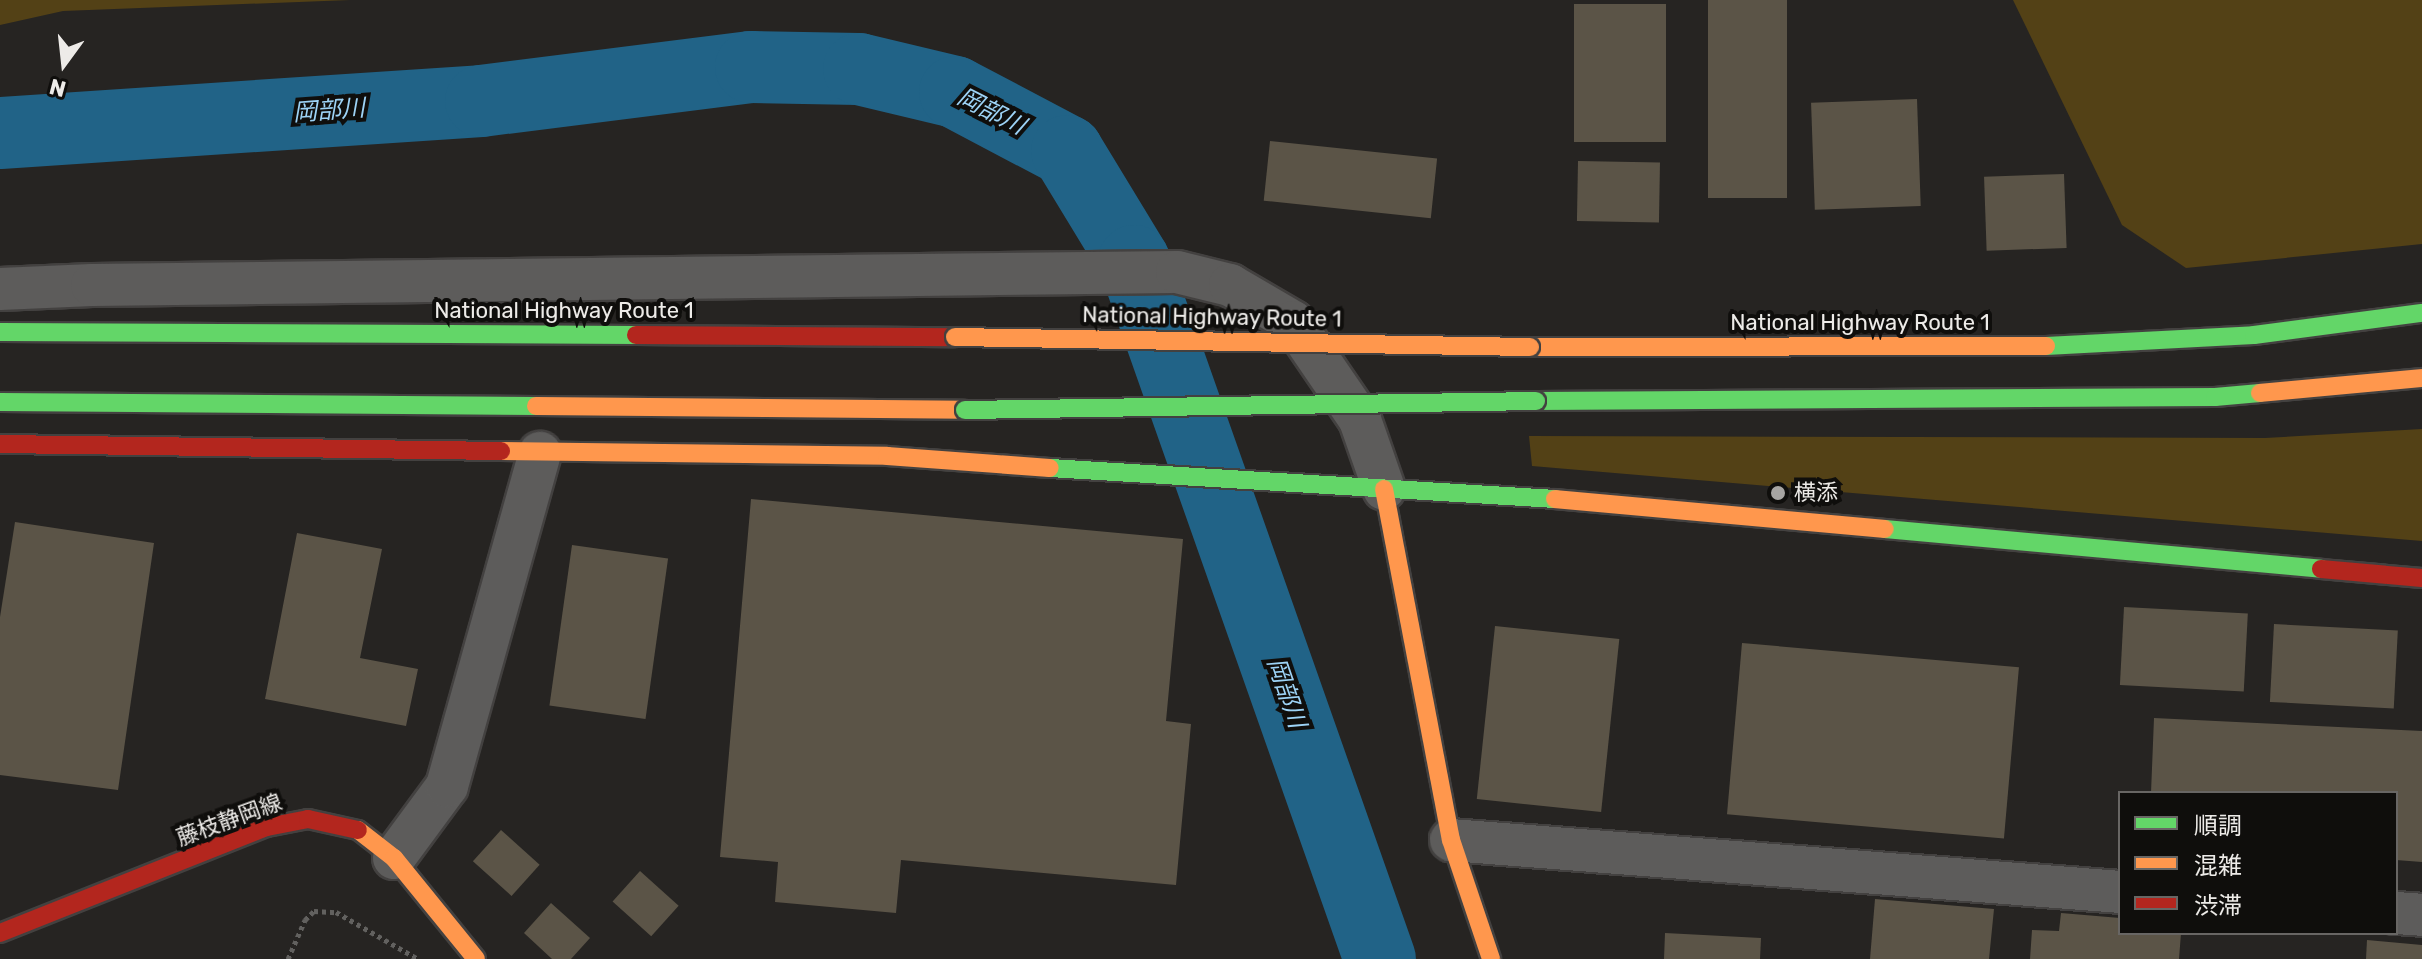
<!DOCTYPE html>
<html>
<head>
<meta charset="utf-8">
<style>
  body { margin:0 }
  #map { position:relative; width:2422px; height:959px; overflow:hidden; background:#262422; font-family:Rubik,"Noto Sans JP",sans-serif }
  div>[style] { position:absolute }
  .green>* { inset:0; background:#534116 }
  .river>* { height:72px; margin:-36px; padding:0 36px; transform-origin:36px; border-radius:36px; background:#216387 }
  .building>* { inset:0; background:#5b5447; transform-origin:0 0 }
  .path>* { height:5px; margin-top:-2.5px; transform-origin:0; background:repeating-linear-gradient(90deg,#62615f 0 4px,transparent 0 8px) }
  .roads { filter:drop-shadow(2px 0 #434140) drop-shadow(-2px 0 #434140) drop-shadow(0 2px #434140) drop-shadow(0 -2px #434140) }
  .street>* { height:42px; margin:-21px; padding:0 21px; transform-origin:21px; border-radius:21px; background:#5d5c5b }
  .fast>* { height:18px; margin:-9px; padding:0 9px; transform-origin:9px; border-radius:9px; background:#63d668 }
  .slow>* { height:18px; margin:-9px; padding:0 9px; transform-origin:9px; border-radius:9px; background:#ff974d }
  .jam>* { height:18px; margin:-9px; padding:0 9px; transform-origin:9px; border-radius:9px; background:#b3261e }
  .bridges { filter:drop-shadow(2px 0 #434140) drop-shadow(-2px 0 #434140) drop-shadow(0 2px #434140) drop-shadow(0 -2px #434140) }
  .fast-bridge>* { height:18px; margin:-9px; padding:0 9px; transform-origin:9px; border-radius:9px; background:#63d668 }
  .slow-bridge>* { height:18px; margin:-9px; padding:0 9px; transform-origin:9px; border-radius:9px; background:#ff974d }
  .dots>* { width:22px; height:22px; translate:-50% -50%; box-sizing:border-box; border:4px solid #0f0e0c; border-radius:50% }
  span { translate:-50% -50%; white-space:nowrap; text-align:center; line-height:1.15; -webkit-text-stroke:8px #0f0e0c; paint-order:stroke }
  .street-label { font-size:22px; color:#edebe8 }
  .poi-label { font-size:22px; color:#edebe8 }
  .left { translate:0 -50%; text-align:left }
  .water-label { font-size:24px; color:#9dd3f6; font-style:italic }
  .legend { position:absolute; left:2118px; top:791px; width:280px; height:144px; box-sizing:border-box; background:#0f0e0c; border:2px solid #686664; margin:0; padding:10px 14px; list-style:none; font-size:24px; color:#edebe8 }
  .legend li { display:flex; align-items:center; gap:16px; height:40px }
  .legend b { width:40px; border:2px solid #686664 }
  .north { position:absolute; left:24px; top:24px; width:80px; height:80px; -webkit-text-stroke:6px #0f0e0c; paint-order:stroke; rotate:195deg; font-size:22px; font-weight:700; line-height:32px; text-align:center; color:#edebe8 }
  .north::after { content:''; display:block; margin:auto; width:28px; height:36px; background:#edebe8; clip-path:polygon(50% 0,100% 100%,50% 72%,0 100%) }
</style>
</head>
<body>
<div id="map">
  <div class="green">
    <i style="clip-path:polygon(0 0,350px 0,63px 11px,0 25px)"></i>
    <i style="clip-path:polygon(2013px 0,2422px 0,2422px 244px,2186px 268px,2122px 225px)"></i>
    <i style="clip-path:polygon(2422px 429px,2422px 541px,1532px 466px,1529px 436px,2265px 438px)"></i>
  </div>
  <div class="river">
    <i style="left:0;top:133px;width:482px;rotate:-3.8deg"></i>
    <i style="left:481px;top:101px;width:272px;rotate:-7.2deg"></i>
    <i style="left:751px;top:67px;width:108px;rotate:1.1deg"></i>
    <i style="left:859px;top:69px;width:99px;rotate:13.5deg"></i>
    <i style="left:955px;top:92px;width:127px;rotate:27.8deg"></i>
    <i style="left:1067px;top:151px;width:129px;rotate:58.7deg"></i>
    <i style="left:1134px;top:261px;width:740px;rotate:70.59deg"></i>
  </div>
  <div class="building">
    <i style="left:1708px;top:0;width:79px;height:198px"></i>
    <i style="left:1574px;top:4px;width:92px;height:138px"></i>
    <i style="left:1917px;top:99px;width:107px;height:106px;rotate:88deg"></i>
    <i style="left:1270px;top:141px;width:168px;height:60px;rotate:6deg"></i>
    <i style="left:1578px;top:161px;width:82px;height:60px;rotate:1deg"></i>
    <i style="left:2064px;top:174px;width:74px;height:80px;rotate:88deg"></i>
    <i style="clip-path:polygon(751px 499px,1183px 539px,1166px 721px,1191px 724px,1176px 885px,901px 860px,896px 913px,775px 902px,778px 862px,720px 857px)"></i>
    <i style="clip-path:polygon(15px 522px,154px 543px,118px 790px,0 775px,0 617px)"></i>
    <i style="clip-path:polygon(297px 533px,382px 549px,360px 658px,418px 669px,406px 726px,265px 699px)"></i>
    <i style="left:572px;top:545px;width:97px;height:162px;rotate:8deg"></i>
    <i style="left:2124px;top:607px;width:124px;height:78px;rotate:3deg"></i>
    <i style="left:2274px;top:624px;width:124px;height:78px;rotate:3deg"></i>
    <i style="left:1495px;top:626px;width:125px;height:174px;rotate:6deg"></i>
    <i style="left:1742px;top:643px;width:278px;height:172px;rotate:5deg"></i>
    <i style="clip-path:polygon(2154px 718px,2422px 731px,2422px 862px,2396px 860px,2396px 793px,2151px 793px)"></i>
    <i style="left:501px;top:830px;width:52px;height:42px;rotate:42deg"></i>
    <i style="left:640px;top:871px;width:52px;height:41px;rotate:42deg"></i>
    <i style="clip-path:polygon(1875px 899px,1994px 909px,1989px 959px,1870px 959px)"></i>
    <i style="clip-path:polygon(551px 903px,590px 938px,571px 959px,552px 959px,524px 933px)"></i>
    <i style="clip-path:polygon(2061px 913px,2120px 918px,2120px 933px,2181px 933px,2179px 959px,2030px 959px,2032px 930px,2059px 931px)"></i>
    <i style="clip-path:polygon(1665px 933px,1761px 938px,1760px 959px,1664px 959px)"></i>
    <i style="clip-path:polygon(2367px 940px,2422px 945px,2422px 959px,2366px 959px)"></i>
  </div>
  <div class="path">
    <i style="left:288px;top:959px;width:43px;rotate:-66.4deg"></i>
    <i style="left:305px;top:920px;width:13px;rotate:-45deg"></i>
    <i style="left:314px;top:911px;width:22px;rotate:3deg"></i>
    <i style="left:336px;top:912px;width:95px;rotate:29.8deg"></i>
  </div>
  <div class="roads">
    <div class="street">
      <i style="left:0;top:289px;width:92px;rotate:-2.5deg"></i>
      <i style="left:92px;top:285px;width:1085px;rotate:-0.69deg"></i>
      <i style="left:1177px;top:272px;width:55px;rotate:13.8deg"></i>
      <i style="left:1230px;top:285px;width:73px;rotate:30.4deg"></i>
      <i style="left:1293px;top:322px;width:119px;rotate:55.6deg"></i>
      <i style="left:1360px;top:420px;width:73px;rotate:70.8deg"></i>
      <i style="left:1451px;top:840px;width:671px;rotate:4.44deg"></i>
      <i style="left:394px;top:858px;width:89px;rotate:-53.6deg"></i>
      <i style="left:447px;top:786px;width:346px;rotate:-74.4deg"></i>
      <i style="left:2396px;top:913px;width:26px;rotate:4deg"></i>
    </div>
    <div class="fast">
      <i style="left:0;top:332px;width:636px;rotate:0.27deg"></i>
      <i style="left:2046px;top:346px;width:208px;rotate:-3deg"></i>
      <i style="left:2254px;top:335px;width:169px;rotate:-7.5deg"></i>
      <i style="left:1536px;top:401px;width:679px;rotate:-0.34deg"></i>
      <i style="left:2215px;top:397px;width:45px;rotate:-5.1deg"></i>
      <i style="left:0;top:402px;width:536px;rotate:0.43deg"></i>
      <i style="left:1050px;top:468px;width:506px;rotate:3.51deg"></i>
      <i style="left:1885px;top:529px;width:438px;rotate:5.2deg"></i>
    </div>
    <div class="slow">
      <i style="left:1530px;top:347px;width:516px;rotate:-0.11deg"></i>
      <i style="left:2260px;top:393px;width:163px;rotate:-5.3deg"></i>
      <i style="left:536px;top:406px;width:429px;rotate:0.5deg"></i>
      <i style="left:501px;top:451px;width:386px;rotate:0.7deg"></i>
      <i style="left:887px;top:456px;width:163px;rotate:4.2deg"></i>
      <i style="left:1384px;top:489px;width:357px;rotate:79.2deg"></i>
      <i style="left:1451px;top:840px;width:126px;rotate:71.4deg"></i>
      <i style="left:1555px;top:499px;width:331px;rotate:5.2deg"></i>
      <i style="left:358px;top:830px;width:46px;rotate:37.9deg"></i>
      <i style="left:394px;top:858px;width:130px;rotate:50.9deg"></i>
    </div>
    <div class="jam">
      <i style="left:636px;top:335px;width:319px;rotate:0.4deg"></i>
      <i style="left:0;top:444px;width:501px;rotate:0.8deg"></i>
      <i style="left:2321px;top:569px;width:101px;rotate:5.1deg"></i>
      <i style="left:0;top:933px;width:287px;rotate:-21.7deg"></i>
      <i style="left:267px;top:827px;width:42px;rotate:-11deg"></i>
      <i style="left:308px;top:819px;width:51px;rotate:12.4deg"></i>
    </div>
  </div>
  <div class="bridges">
    <div class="fast-bridge">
      <i style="left:965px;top:410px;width:571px;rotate:-0.9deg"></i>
    </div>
    <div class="slow-bridge">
      <i style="left:955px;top:337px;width:575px;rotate:1deg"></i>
    </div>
  </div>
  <div class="dots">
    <i style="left:1778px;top:493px;background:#a7a5a3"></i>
  </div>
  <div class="street-label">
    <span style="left:564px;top:311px">National Highway Route 1</span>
    <span style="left:1212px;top:317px;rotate:1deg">National Highway Route 1</span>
    <span style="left:1860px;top:323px">National Highway Route 1</span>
    <span style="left:229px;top:820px;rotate:-20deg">藤枝静岡線</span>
  </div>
  <div class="poi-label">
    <span class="left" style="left:1794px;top:493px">横添</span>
  </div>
  <div class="water-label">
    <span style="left:329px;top:111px;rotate:-4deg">岡部川</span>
    <span style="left:991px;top:112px;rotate:27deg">岡部川</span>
    <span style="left:1286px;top:693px;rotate:71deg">岡部川</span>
  </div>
  <ul class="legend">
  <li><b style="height:10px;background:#63d668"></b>順調</li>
  <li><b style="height:10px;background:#ff974d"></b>混雑</li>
  <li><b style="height:10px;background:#b3261e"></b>渋滞</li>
  </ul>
  <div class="north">N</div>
</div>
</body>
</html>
